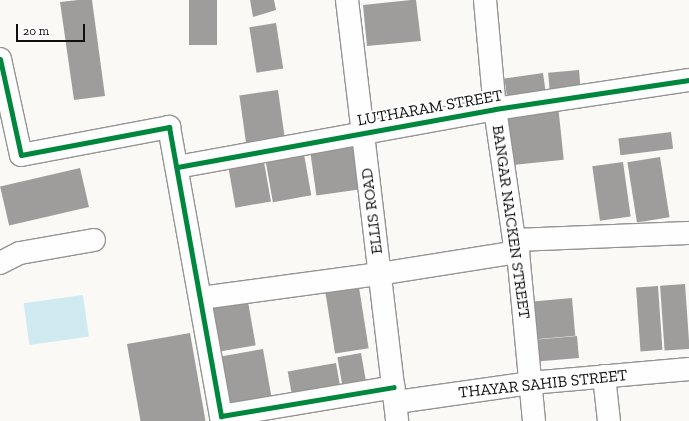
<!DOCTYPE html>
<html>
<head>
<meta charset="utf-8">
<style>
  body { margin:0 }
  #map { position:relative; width:689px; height:421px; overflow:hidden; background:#fbf9f6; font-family:"Zilla Slab",serif }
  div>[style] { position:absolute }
  .water>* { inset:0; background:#d0eaf2; transform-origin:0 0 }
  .building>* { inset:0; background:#9f9d9b; transform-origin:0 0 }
  .roads { filter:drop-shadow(1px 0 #959493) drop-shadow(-1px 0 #959493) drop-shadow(0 1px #959493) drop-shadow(0 -1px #959493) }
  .minor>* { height:22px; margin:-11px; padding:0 11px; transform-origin:11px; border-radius:11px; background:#fefefe }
  .cycleway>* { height:5px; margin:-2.5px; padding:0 2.5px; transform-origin:2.5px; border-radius:2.5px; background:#00873e }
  span { translate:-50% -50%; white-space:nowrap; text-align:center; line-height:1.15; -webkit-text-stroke:4px #fff; paint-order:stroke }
  .street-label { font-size:16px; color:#0f0f0f }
  .scale { position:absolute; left:16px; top:24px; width:69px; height:18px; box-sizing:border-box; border:2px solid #0f0f0f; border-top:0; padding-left:5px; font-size:12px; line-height:14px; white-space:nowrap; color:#0f0f0f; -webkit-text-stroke:3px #fff; paint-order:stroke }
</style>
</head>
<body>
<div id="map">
  <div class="water">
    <i style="left:83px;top:295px;width:42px;height:60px;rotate:82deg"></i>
  </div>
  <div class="building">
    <i style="clip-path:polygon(78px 0,92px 0,105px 96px,74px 100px,60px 2px)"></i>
    <i style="left:189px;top:0;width:28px;height:45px"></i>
    <i style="clip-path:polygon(250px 0,274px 0,276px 10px,253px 17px)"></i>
    <i style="clip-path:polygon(411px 0,416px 0,421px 41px,367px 46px,363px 5px)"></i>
    <i style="left:276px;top:23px;width:46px;height:27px;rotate:81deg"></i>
    <i style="left:579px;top:70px;width:25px;height:31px;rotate:85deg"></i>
    <i style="left:543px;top:73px;width:27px;height:39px;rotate:82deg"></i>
    <i style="left:278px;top:90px;width:49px;height:39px;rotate:82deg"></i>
    <i style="left:558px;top:105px;width:55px;height:62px;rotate:84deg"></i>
    <i style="left:671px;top:132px;width:17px;height:53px;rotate:83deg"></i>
    <i style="left:353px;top:147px;width:43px;height:43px;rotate:82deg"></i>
    <i style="left:304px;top:154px;width:42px;height:39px;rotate:80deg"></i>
    <i style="left:660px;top:157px;width:61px;height:33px;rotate:81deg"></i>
    <i style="left:264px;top:162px;width:40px;height:36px;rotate:80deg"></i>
    <i style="left:623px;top:162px;width:55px;height:31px;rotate:82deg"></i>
    <i style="left:80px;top:168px;width:40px;height:82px;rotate:77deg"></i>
    <i style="left:358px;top:281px;width:68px;height:34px;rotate:81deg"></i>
    <i style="left:685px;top:284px;width:65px;height:25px;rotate:86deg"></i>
    <i style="left:658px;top:286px;width:64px;height:22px;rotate:86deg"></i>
    <i style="left:247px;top:296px;width:50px;height:42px;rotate:80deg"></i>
    <i style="left:572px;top:298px;width:38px;height:45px;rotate:85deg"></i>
    <i style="left:190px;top:333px;width:89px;height:64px;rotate:80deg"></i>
    <i style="left:577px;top:336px;width:22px;height:48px;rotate:85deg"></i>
    <i style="left:263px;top:349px;width:50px;height:47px;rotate:80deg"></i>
    <i style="left:361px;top:353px;width:36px;height:24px;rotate:80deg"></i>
    <i style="left:336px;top:363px;width:29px;height:49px;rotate:80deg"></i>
  </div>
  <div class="roads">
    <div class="minor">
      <i style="left:347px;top:0;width:424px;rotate:83.2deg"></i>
      <i style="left:485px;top:0;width:109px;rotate:84.8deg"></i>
      <i style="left:495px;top:109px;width:132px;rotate:81.7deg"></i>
      <i style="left:514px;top:240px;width:13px;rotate:72deg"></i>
      <i style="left:518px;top:252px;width:170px;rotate:84.6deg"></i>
      <i style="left:0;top:59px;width:98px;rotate:77.7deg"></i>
      <i style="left:21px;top:155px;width:151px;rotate:-10.7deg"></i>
      <i style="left:169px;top:127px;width:294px;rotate:79.8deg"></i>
      <i style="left:221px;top:416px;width:175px;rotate:-9.5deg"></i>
      <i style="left:177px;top:167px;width:323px;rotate:-10.3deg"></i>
      <i style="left:495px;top:109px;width:196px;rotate:-8.5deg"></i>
      <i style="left:514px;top:240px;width:175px;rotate:-2.3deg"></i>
      <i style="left:0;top:263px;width:22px;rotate:-27deg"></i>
      <i style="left:20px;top:253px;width:75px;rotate:-10deg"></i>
      <i style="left:201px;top:298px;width:180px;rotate:-7.7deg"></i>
      <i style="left:379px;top:274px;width:141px;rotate:-9deg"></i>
      <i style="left:604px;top:376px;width:45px;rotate:83.7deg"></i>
      <i style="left:397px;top:402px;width:134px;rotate:-8.1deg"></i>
      <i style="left:530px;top:383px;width:160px;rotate:-5deg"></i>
    </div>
  </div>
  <div class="cycleway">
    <i style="left:0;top:59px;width:98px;rotate:77.7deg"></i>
    <i style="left:21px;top:155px;width:151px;rotate:-10.7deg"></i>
    <i style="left:169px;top:127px;width:294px;rotate:79.8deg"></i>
    <i style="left:221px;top:416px;width:175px;rotate:-9.5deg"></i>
    <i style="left:177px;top:167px;width:323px;rotate:-10.3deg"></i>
    <i style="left:495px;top:109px;width:196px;rotate:-8.5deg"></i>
  </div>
  <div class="street-label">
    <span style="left:430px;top:108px;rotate:-10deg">LUTHARAM STREET</span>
    <span style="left:372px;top:211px;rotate:-97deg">ELLIS ROAD</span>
    <span style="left:511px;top:222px;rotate:82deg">BANGAR NAICKEN STREET</span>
    <span style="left:543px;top:384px;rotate:-6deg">THAYAR SAHIB STREET</span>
  </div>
  <div class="scale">20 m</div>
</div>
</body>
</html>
